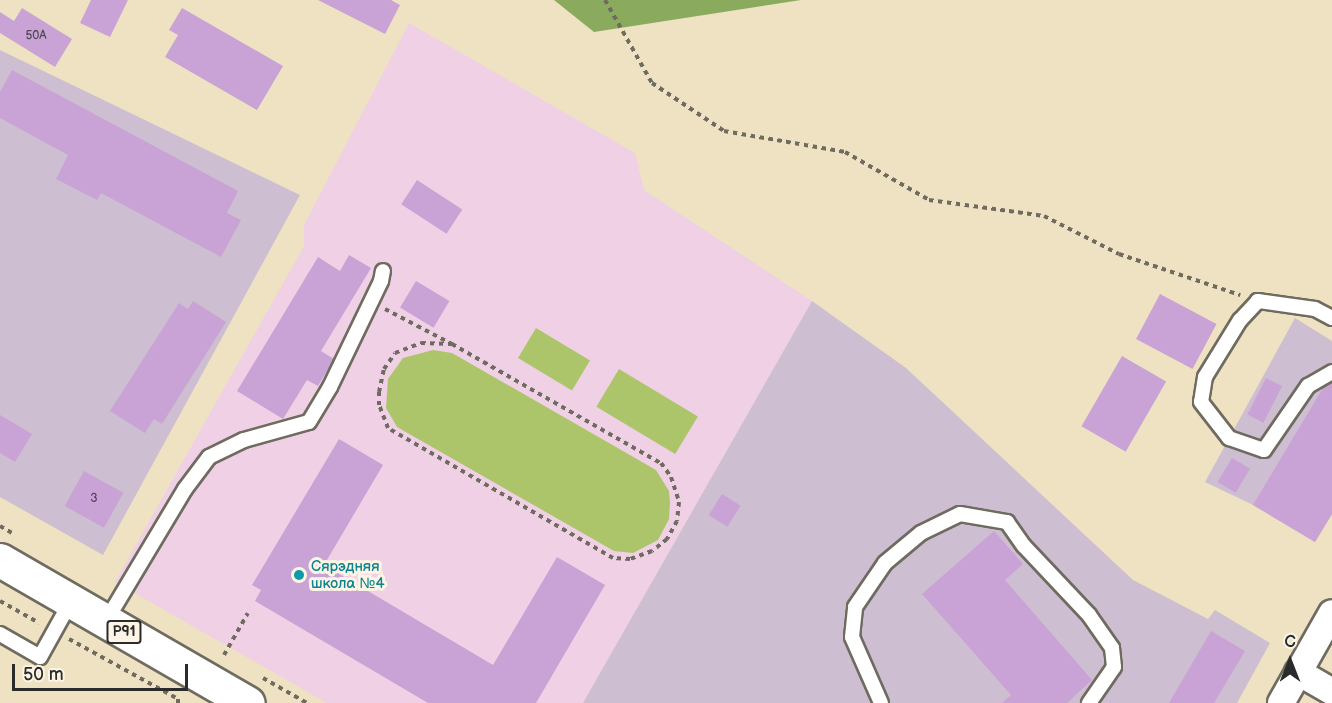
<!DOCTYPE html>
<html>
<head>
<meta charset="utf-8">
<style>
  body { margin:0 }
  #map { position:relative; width:1332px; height:703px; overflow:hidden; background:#eee2c3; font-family:"Balsamiq Sans",sans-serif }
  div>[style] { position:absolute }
  .built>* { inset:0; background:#f0d0e4 }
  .industrial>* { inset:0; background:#cebed1 }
  .green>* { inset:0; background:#adc56a; transform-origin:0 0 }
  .forest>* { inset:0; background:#8aaa5e }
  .building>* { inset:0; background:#c9a3d5; transform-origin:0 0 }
  .path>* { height:4px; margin-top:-2px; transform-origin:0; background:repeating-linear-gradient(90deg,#6f6b60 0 4.5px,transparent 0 9px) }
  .roads { filter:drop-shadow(2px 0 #6f6b60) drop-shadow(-2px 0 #6f6b60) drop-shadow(0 2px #6f6b60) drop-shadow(0 -2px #6f6b60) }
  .lane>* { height:14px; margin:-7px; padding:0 7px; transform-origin:7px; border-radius:7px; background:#fff }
  .street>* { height:26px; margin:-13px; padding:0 13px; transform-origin:13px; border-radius:13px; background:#fff }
  .primary>* { height:33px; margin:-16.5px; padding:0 16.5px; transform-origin:16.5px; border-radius:16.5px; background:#fff }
  .dots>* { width:16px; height:16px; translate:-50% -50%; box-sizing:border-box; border:3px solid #fcf5e5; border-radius:50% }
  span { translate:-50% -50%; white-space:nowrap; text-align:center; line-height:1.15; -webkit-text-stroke:6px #fcf5e5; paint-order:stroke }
  .number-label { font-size:12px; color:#524956 }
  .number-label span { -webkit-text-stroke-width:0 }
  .shield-label span { padding:2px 4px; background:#fcf5e5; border:2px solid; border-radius:4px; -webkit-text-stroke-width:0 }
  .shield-label { font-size:14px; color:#2b2b2b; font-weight:700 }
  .culture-label { font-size:15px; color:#0d838f }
  .left { translate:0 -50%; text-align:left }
  .north { position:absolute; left:1260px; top:631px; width:60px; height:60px; -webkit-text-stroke:4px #fcf5e5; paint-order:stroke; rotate:0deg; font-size:16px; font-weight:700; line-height:24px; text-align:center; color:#2b2b2b }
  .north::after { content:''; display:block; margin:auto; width:21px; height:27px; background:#2b2b2b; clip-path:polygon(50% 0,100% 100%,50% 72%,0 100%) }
  .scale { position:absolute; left:12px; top:664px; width:176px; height:27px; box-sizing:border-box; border:3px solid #2b2b2b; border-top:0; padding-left:8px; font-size:18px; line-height:21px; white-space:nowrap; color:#2b2b2b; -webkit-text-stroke:4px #fcf5e5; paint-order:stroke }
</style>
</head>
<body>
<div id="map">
  <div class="built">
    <i style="clip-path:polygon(409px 23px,635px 153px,644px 190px,812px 301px,583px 703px,327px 703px,115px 582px,304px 246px,304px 225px)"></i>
  </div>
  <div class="industrial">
    <i style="clip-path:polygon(0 50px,300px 195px,103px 555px,0 497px)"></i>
    <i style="clip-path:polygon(812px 301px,906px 368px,1133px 580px,1208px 619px,1215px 610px,1270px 643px,1237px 703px,583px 703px)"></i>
    <i style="clip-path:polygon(1295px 318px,1332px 341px,1332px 514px,1315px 542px,1253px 505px,1205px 482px)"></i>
  </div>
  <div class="green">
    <i style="left:536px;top:328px;width:63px;height:35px;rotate:31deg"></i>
    <i style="clip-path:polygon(433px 350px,452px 353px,656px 470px,669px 491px,670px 502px,669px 519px,658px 540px,633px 553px,614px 551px,397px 427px,386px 408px,388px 379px,403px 358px)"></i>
    <i style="left:619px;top:369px;width:92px;height:44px;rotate:31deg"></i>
  </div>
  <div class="forest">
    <i style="clip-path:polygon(554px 0,801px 0,594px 32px)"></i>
  </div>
  <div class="building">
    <i style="clip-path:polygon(91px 0,128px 0,110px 37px,80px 23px)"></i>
    <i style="clip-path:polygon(318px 0,391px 0,400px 5px,385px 34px)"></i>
    <i style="clip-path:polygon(22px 8px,72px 39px,55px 67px,0 33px,0 12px,14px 21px)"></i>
    <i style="clip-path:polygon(182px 8px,283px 66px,257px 110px,165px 57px,178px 35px,169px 30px)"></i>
    <i style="clip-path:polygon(12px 70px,238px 191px,227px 213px,241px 220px,221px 257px,101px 193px,97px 200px,56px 179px,68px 155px,0 118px,0 92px)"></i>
    <i style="left:417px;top:180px;width:54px;height:29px;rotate:33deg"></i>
    <i style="clip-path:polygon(349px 255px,371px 268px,321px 351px,334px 359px,318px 386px,307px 380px,283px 419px,237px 391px,318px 257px,340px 271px)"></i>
    <i style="left:416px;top:281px;width:39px;height:31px;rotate:31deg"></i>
    <i style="left:1160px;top:294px;width:64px;height:51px;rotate:28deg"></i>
    <i style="clip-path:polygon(193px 301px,226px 322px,162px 424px,154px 419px,145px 433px,110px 411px,179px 303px,188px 309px)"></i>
    <i style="left:1122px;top:356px;width:51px;height:81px;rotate:30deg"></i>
    <i style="left:1266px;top:378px;width:18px;height:41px;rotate:27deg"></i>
    <i style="clip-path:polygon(1329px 378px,1332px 380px,1332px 514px,1315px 542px,1253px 505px)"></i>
    <i style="clip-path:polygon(0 415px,32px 434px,15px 462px,0 453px)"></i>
    <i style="clip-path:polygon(339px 439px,383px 465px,324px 565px,493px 665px,557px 557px,605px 585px,536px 703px,428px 703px,255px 601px,261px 590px,252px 585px)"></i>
    <i style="left:1232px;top:458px;width:21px;height:28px;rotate:31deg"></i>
    <i style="left:84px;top:471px;width:45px;height:40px;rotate:29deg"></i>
    <i style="left:722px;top:494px;width:22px;height:25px;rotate:32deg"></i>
    <i style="clip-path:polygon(994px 531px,1023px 564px,1005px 580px,1092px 680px,1067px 703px,1002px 703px,1011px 695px,922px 594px)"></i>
    <i style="clip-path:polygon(1211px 631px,1245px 651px,1214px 703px,1169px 703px)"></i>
  </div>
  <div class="path">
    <i style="left:605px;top:0;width:95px;rotate:60.5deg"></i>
    <i style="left:652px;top:83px;width:87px;rotate:33.7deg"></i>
    <i style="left:724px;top:131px;width:123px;rotate:9.8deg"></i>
    <i style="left:845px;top:152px;width:97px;rotate:29.7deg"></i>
    <i style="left:929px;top:200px;width:116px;rotate:7.9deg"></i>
    <i style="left:1044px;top:216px;width:84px;rotate:26.9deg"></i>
    <i style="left:1119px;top:254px;width:128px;rotate:18.7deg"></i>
    <i style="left:385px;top:309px;width:76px;rotate:27.6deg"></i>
    <i style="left:452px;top:344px;width:241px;rotate:29.7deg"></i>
    <i style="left:661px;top:463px;width:17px;rotate:54deg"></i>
    <i style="left:671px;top:477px;width:26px;rotate:72deg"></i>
    <i style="left:679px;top:502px;width:19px;rotate:96deg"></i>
    <i style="left:677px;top:521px;width:21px;rotate:119deg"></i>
    <i style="left:667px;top:539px;width:19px;rotate:141deg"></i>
    <i style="left:652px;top:551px;width:23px;rotate:160deg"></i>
    <i style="left:630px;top:559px;width:17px;rotate:-177deg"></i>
    <i style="left:613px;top:558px;width:260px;rotate:-150deg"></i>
    <i style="left:388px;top:428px;width:25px;rotate:-111deg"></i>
    <i style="left:379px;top:405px;width:13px;rotate:-90deg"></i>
    <i style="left:379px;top:392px;width:24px;rotate:-78deg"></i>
    <i style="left:384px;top:369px;width:19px;rotate:-55deg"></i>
    <i style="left:395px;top:353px;width:28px;rotate:-21deg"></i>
    <i style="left:421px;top:343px;width:31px;rotate:2deg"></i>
    <i style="left:0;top:526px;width:14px;rotate:30deg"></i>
    <i style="left:0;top:601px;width:45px;rotate:29.4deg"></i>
    <i style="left:69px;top:639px;width:124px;rotate:28.8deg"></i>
    <i style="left:178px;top:699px;width:4px;rotate:90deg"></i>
    <i style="left:224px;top:655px;width:48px;rotate:-60.3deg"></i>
    <i style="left:263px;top:678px;width:51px;rotate:29.6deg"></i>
  </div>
  <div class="roads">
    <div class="lane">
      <i style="left:1332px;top:318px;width:19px;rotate:-152deg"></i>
      <i style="left:1315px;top:309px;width:58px;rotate:-172deg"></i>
      <i style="left:1258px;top:301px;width:26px;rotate:133deg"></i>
      <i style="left:1240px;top:320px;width:67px;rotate:121.6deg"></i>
      <i style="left:1205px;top:377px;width:25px;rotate:99deg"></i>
      <i style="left:1201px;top:402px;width:46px;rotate:52.1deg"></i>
      <i style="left:1229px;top:438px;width:37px;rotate:19deg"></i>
      <i style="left:1264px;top:450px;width:78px;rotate:-55.5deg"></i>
      <i style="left:1308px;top:386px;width:28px;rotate:-30deg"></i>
      <i style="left:106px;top:621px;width:154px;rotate:-59.1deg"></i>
      <i style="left:185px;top:489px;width:40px;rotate:-53deg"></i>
      <i style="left:209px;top:457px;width:39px;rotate:-26deg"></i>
      <i style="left:244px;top:440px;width:67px;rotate:-15.5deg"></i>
      <i style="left:309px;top:422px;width:41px;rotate:-59deg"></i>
      <i style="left:330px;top:387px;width:118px;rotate:-64.3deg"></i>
      <i style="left:381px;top:281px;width:10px;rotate:-79deg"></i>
      <i style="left:0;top:634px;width:46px;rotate:29.9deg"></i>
      <i style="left:40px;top:657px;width:64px;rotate:-61deg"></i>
      <i style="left:881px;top:703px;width:72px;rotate:-113.7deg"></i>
      <i style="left:852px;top:637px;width:30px;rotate:-84deg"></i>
      <i style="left:855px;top:607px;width:53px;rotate:-55.7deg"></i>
      <i style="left:885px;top:563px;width:47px;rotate:-39.8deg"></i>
      <i style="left:921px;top:533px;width:43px;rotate:-26deg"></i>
      <i style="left:960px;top:514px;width:48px;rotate:9.7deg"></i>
      <i style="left:1007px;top:522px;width:29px;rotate:55deg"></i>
      <i style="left:1024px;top:546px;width:95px;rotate:46.7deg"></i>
      <i style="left:1089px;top:615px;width:40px;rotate:55.1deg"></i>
      <i style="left:1112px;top:648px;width:19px;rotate:84deg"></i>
      <i style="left:1114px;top:667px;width:44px;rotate:124.8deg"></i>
    </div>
    <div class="street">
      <i style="left:1298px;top:672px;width:39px;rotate:30deg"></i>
      <i style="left:1281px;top:703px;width:103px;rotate:-60.5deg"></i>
    </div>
    <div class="primary">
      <i style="left:0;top:560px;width:286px;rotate:30deg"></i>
    </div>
  </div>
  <div class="dots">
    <i style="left:299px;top:575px;background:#0f9aa8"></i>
  </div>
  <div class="number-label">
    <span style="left:36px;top:36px">50А</span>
    <span style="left:94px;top:499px">3</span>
  </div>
  <div class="shield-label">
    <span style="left:124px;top:632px">Р91</span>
  </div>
  <div class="culture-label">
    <span class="left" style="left:311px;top:575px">Сярэдняя<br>школа №4</span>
  </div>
  <div class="north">С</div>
  <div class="scale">50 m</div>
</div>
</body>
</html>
